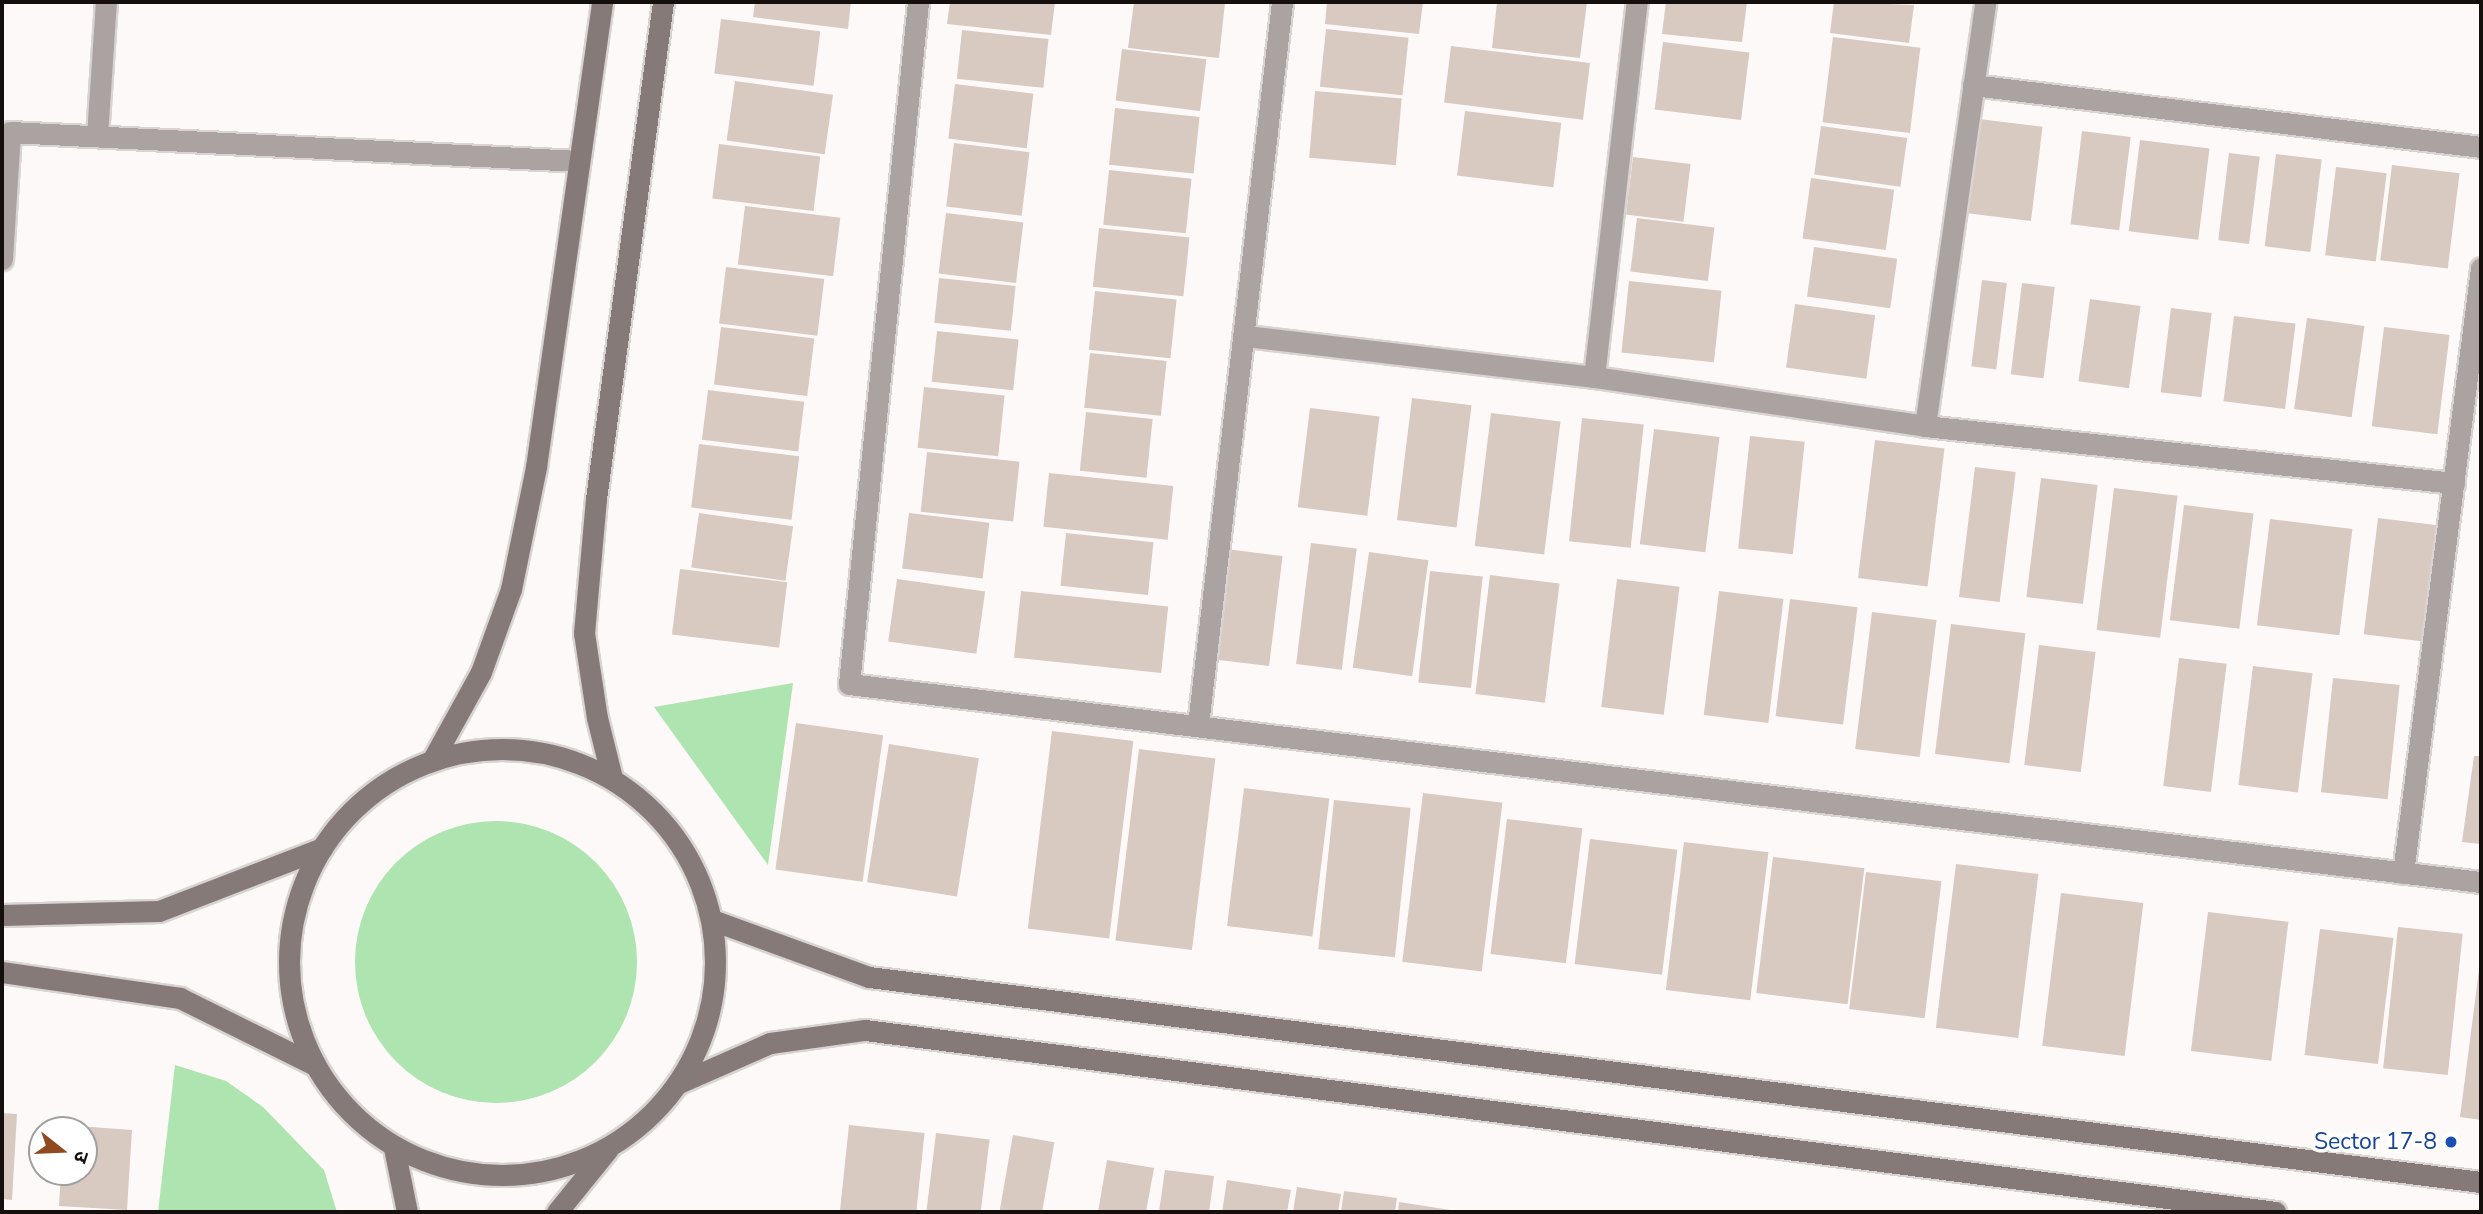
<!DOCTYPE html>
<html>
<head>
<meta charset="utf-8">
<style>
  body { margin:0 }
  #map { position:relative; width:2483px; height:1214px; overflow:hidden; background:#fdf9f8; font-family:"Nunito Sans","Noto Sans Devanagari",sans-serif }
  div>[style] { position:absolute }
  .green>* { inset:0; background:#aee4b0 }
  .round { border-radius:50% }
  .building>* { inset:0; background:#d8c9c1; transform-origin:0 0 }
  .roads { filter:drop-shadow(2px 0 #d8d4d2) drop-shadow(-2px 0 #d8d4d2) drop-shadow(0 2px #d8d4d2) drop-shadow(0 -2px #d8d4d2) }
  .lane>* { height:21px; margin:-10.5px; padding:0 10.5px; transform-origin:10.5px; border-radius:10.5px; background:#aba3a2 }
  .street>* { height:21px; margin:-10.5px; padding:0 10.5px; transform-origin:10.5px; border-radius:10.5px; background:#aba3a2 }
  .secondary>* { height:21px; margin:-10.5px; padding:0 10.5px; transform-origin:10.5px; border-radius:10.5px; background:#857a78 }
  .secondary>.ring { margin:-10.5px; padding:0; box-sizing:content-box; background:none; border:21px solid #857a78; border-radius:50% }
  .dots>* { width:19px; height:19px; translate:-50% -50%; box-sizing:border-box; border:4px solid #fff; border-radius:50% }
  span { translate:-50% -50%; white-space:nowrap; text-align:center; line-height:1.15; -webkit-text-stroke:7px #fff; paint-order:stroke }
  .transit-label { font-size:23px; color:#164399 }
  .right { translate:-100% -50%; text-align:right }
  .frame { position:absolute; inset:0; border:4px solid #140f0c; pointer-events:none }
  .north { position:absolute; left:28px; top:1116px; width:70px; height:70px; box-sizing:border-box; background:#fff; border:2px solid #a19f9e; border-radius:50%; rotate:108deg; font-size:19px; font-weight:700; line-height:28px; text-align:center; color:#140f0c }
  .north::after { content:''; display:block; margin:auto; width:24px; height:32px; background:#8f4a20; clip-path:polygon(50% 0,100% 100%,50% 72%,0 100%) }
</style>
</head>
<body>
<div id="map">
  <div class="green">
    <i style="clip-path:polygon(793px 683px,768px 865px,654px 707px)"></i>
    <i class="round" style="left:355px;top:821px;width:282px;height:282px"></i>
    <i style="clip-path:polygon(175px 1065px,226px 1081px,263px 1107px,324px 1170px,337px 1212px,158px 1212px)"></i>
  </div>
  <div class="building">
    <i style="clip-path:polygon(755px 2px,851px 2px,848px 29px,753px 17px)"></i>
    <i style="clip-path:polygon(950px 2px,1055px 2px,1051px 35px,947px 24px)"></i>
    <i style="clip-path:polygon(1134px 2px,1225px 2px,1219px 58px,1128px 48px)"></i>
    <i style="clip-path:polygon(1327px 2px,1423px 2px,1419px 34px,1325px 24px)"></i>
    <i style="clip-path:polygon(1497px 2px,1587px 2px,1580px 58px,1492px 48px)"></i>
    <i style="clip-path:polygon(1666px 2px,1747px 2px,1742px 42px,1662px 34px)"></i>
    <i style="clip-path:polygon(1834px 2px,1914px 5px,1909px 43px,1830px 33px)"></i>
    <i style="left:721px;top:19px;width:100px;height:55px;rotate:7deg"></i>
    <i style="left:1326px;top:29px;width:83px;height:58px;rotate:6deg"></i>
    <i style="left:962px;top:30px;width:87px;height:49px;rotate:6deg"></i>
    <i style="left:1833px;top:37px;width:88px;height:86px;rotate:7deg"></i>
    <i style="left:1663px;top:42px;width:87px;height:68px;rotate:7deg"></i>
    <i style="left:1451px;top:46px;width:140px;height:57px;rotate:7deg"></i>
    <i style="left:1122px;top:49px;width:85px;height:52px;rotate:7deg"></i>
    <i style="left:735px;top:81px;width:99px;height:60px;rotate:8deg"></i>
    <i style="left:955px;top:84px;width:79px;height:55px;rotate:7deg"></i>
    <i style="left:1315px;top:91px;width:87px;height:67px;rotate:5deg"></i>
    <i style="left:1115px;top:108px;width:85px;height:57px;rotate:6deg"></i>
    <i style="left:1465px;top:111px;width:97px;height:65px;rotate:7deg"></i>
    <i style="left:1979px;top:119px;width:64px;height:95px;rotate:7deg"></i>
    <i style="left:1821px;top:126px;width:87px;height:49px;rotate:8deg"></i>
    <i style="left:2082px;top:131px;width:49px;height:94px;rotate:7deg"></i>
    <i style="left:2140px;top:140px;width:70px;height:92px;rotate:7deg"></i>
    <i style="left:954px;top:143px;width:76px;height:64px;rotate:7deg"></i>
    <i style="left:719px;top:144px;width:102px;height:55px;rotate:7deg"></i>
    <i style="left:2229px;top:153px;width:31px;height:88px;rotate:7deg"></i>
    <i style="left:2276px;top:154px;width:46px;height:93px;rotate:7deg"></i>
    <i style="left:1633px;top:157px;width:58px;height:58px;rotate:7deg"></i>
    <i style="left:2392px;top:165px;width:68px;height:96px;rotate:7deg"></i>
    <i style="left:2336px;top:167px;width:51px;height:89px;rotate:7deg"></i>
    <i style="left:1109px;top:170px;width:83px;height:55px;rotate:6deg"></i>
    <i style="left:1811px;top:178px;width:84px;height:61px;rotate:8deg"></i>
    <i style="left:745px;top:206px;width:96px;height:59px;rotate:7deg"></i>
    <i style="left:946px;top:213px;width:78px;height:61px;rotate:7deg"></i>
    <i style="left:1637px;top:218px;width:78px;height:54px;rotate:7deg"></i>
    <i style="left:1099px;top:228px;width:91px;height:59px;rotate:6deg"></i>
    <i style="left:1814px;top:247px;width:84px;height:50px;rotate:8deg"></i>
    <i style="left:726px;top:267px;width:99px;height:57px;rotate:7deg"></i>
    <i style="left:939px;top:278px;width:77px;height:45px;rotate:6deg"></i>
    <i style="left:1982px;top:280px;width:25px;height:87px;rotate:7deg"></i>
    <i style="left:1629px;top:281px;width:93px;height:72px;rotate:6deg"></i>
    <i style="left:2022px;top:283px;width:33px;height:92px;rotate:7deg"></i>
    <i style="left:1095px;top:291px;width:82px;height:59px;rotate:6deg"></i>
    <i style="left:2090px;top:299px;width:51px;height:83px;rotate:8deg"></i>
    <i style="left:1795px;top:304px;width:81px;height:64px;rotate:8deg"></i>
    <i style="left:2171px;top:308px;width:41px;height:85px;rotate:7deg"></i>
    <i style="left:2234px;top:316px;width:62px;height:86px;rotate:7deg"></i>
    <i style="left:2307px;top:318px;width:58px;height:92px;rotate:8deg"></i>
    <i style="left:721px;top:327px;width:94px;height:58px;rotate:7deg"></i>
    <i style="left:2384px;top:327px;width:66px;height:100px;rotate:7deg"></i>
    <i style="left:937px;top:331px;width:82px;height:51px;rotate:6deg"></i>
    <i style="left:1090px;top:353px;width:77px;height:55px;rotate:6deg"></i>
    <i style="left:924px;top:387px;width:81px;height:61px;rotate:6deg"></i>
    <i style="left:708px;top:390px;width:97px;height:50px;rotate:7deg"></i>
    <i style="left:1412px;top:398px;width:60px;height:123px;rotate:7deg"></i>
    <i style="left:1310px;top:408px;width:70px;height:100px;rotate:7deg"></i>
    <i style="left:1086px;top:412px;width:67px;height:59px;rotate:6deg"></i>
    <i style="left:1491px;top:413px;width:70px;height:134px;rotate:7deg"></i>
    <i style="left:1582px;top:418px;width:62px;height:124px;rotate:6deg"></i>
    <i style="left:1654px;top:429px;width:66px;height:116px;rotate:7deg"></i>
    <i style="left:1750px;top:436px;width:55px;height:113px;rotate:6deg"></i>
    <i style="left:1875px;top:440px;width:70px;height:139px;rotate:7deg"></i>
    <i style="left:699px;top:444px;width:101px;height:64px;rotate:7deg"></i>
    <i style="left:927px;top:452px;width:93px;height:60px;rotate:6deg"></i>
    <i style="left:1975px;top:467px;width:41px;height:131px;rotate:7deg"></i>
    <i style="left:1049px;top:473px;width:125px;height:54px;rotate:6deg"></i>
    <i style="left:2041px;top:478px;width:57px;height:120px;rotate:7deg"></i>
    <i style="left:2114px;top:488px;width:64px;height:143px;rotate:7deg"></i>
    <i style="left:2184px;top:505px;width:70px;height:116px;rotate:7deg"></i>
    <i style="left:699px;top:513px;width:95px;height:55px;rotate:8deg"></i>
    <i style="left:909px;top:513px;width:81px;height:56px;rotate:7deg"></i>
    <i style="left:2378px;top:518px;width:64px;height:117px;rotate:7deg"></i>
    <i style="left:2270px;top:519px;width:83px;height:107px;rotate:7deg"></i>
    <i style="left:1066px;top:533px;width:88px;height:53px;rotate:6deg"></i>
    <i style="left:1311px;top:543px;width:46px;height:122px;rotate:7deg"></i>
    <i style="left:1226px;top:549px;width:57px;height:111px;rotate:7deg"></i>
    <i style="left:1369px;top:552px;width:60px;height:117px;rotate:8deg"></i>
    <i style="left:680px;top:569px;width:108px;height:66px;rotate:7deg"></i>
    <i style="left:1430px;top:571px;width:53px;height:112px;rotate:6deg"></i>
    <i style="left:1490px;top:575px;width:70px;height:120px;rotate:7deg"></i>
    <i style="left:897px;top:579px;width:89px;height:63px;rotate:8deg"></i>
    <i style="left:1617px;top:579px;width:63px;height:129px;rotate:7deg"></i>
    <i style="left:1021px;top:591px;width:148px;height:67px;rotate:6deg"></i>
    <i style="left:1719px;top:591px;width:65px;height:125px;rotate:7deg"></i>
    <i style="left:1790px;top:599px;width:68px;height:118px;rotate:7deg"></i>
    <i style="left:1872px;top:612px;width:65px;height:138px;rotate:7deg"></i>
    <i style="left:1951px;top:624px;width:75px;height:131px;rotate:7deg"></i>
    <i style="left:2039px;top:645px;width:57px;height:121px;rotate:7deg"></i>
    <i style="left:2179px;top:658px;width:48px;height:129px;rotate:7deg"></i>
    <i style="left:2253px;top:666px;width:60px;height:120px;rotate:7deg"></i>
    <i style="left:2333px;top:678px;width:67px;height:115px;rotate:6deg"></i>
    <i style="left:796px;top:723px;width:88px;height:148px;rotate:8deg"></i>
    <i style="left:1052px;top:731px;width:82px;height:199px;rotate:7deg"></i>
    <i style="left:889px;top:744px;width:91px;height:140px;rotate:9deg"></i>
    <i style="left:1139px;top:749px;width:77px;height:193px;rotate:7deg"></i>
    <i style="clip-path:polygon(2474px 756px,2481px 756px,2481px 844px,2462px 842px)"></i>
    <i style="left:1244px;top:788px;width:86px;height:139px;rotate:7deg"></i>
    <i style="left:1423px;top:793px;width:80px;height:170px;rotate:7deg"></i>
    <i style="left:1334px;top:800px;width:77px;height:150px;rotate:6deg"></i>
    <i style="left:1507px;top:819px;width:76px;height:136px;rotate:7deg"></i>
    <i style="left:1590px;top:839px;width:88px;height:126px;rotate:7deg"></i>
    <i style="left:1684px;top:842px;width:85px;height:149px;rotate:7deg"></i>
    <i style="left:1773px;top:857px;width:92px;height:137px;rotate:7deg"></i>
    <i style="left:1956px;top:864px;width:83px;height:165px;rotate:7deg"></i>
    <i style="left:1866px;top:872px;width:76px;height:138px;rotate:7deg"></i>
    <i style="left:2061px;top:893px;width:83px;height:154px;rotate:7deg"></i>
    <i style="left:2208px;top:912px;width:81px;height:140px;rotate:7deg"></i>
    <i style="left:2398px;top:927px;width:65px;height:142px;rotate:6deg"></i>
    <i style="left:2320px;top:929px;width:74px;height:127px;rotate:7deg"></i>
    <i style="clip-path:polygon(2481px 955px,2481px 1120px,2460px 1117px)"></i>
    <i style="clip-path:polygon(2px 1113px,17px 1114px,12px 1200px,2px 1199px)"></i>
    <i style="clip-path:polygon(64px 1125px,132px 1130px,127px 1210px,59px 1206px,61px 1172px,84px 1172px,84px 1130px,64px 1130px)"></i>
    <i style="left:849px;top:1125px;width:76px;height:87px;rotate:6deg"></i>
    <i style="left:936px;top:1133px;width:54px;height:80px;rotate:7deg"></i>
    <i style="left:1013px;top:1135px;width:42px;height:78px;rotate:10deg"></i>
    <i style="clip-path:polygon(1107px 1160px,1154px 1168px,1146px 1212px,1098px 1212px)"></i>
    <i style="clip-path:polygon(1165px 1170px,1214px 1176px,1209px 1212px,1159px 1212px)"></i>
    <i style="clip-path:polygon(1227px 1180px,1291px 1190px,1287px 1212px,1222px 1212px)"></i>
    <i style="clip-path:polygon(1297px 1187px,1341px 1194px,1338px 1212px,1293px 1212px)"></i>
    <i style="clip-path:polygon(1344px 1191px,1397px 1198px,1395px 1212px,1341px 1212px)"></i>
    <i style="clip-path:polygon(1399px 1202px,1457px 1211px,1457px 1212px,1398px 1212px)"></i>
  </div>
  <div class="roads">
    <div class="lane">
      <i style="left:97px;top:136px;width:134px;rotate:-86.2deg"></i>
      <i style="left:2px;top:259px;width:127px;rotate:-86.4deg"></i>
      <i style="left:10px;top:132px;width:570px;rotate:2.92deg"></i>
    </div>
    <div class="street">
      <i style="left:918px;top:2px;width:685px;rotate:95.78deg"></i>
      <i style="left:849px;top:684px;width:1644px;rotate:6.92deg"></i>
      <i style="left:1973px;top:85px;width:512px;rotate:6.96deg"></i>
      <i style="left:1246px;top:336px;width:350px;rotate:6.7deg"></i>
      <i style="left:1594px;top:377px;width:335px;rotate:8.4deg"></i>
      <i style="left:1925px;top:426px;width:532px;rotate:6.15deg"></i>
      <i style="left:1594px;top:377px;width:377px;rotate:-83.5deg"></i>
      <i style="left:1925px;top:426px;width:428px;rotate:-81.9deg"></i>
      <i style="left:1198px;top:725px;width:728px;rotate:-83.37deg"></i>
      <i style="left:2403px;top:873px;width:610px;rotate:-82.65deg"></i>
    </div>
    <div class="secondary">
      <i class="ring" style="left:289px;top:749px;width:405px;height:405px"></i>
      <i style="left:433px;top:759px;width:99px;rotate:-61.1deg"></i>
      <i style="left:481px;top:672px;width:88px;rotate:-70.1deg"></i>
      <i style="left:511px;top:589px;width:125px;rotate:-78.4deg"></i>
      <i style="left:536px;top:467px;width:470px;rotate:-81.9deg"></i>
      <i style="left:612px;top:778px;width:62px;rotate:-104deg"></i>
      <i style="left:597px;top:718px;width:86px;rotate:-98.7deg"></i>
      <i style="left:584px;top:633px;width:135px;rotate:-84.9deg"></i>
      <i style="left:596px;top:499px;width:501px;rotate:-82.32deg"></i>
      <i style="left:2px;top:915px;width:157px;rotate:-1.5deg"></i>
      <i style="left:159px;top:911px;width:175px;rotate:-21.1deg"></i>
      <i style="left:712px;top:920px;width:167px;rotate:20deg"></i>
      <i style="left:869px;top:977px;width:1625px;rotate:7.25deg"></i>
      <i style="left:2px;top:972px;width:180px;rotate:8.3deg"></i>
      <i style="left:180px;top:998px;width:148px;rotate:26.4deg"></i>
      <i style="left:679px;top:1083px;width:99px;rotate:-23.7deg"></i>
      <i style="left:770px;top:1043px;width:96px;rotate:-7.8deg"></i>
      <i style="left:865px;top:1030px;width:1422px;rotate:7.35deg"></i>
      <i style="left:394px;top:1148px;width:65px;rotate:78.5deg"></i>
      <i style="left:557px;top:1212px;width:81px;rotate:-51deg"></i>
    </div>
  </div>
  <div class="dots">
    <i style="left:2451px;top:1142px;background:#1a4fb4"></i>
  </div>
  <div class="transit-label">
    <span class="right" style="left:2437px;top:1142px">Sector 17-8</span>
  </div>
  <div class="frame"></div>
  <div class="north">उ</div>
</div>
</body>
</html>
